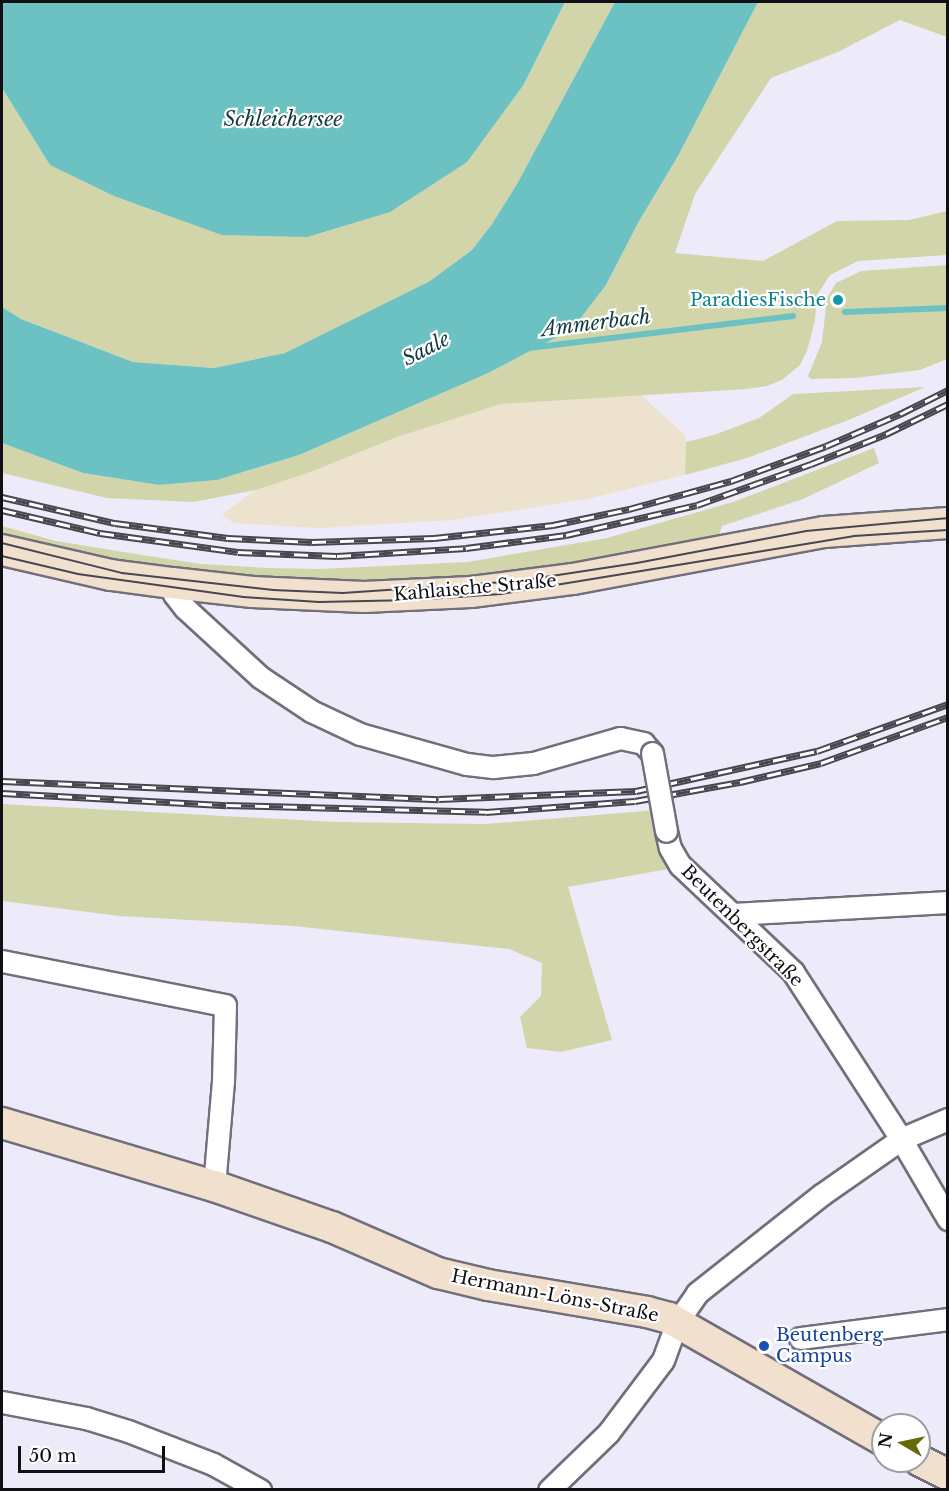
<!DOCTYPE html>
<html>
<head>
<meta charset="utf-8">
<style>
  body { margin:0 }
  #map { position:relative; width:949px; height:1491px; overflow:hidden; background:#edebfa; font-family:"Libre Baskerville",serif }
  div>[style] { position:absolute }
  .industrial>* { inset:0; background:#ede2cd }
  .green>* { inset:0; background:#d2d5aa }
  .water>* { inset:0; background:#6cc1c2 }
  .stream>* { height:6px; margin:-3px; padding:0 3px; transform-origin:3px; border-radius:3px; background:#6cc1c2 }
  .roads { filter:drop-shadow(2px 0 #716f7c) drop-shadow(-2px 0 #716f7c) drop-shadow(0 2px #716f7c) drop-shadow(0 -2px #716f7c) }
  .minor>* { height:21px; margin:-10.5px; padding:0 10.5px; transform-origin:10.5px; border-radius:10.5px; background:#fff }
  .secondary>* { height:30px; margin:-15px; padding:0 15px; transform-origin:15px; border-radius:15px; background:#f2e0ce }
  .tram>* { height:1.5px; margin:-0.75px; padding:0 0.75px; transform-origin:0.75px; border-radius:0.75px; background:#48464e }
  .rail>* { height:7px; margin-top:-3.5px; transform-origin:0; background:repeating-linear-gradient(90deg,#fff 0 14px,#48464e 0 28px); box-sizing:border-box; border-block:2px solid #48464e }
  .bridges { filter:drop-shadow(2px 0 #716f7c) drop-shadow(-2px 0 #716f7c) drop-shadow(0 2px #716f7c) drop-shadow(0 -2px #716f7c) }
  .minor-bridge>* { height:21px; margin:-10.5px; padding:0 10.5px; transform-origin:10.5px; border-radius:10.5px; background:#fff }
  .dots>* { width:16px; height:16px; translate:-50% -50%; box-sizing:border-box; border:3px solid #fff; border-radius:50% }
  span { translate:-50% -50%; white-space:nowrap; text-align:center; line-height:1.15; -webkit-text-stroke:4.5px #fff; paint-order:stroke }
  .culture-label { font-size:18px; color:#0d838f }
  .right { translate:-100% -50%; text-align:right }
  .street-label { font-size:18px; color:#100f14 }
  .transit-label { font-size:18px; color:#164399 }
  .left { translate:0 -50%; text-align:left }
  .water-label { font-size:20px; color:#123b3c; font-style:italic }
  .frame { position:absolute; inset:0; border:3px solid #100f14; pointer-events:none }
  .north { position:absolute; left:871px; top:1413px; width:60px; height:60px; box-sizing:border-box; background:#fff; border:2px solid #9f9fa1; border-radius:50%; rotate:279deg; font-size:16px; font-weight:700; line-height:24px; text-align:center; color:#100f14 }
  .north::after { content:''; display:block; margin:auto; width:21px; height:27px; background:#666908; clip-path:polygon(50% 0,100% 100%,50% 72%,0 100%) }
  .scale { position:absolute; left:18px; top:1446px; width:147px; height:27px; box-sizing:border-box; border:3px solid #100f14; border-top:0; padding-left:8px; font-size:18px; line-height:21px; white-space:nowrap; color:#100f14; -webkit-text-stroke:4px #fff; paint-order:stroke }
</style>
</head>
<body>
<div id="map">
  <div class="industrial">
    <i style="clip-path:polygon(641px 395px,686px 436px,685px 475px,587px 499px,453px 520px,318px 528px,233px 523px,222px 514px,256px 490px,308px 473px,397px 437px,501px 404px)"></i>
  </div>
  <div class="green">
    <i style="clip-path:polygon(565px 2px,615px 2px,517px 184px,492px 224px,472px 250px,430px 281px,285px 353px,214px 368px,133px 362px,21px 319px,2px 307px,2px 88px,50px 165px,524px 84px)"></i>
    <i style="clip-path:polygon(758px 2px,947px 2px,947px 37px,900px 20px,838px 52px,771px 78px,695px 194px,675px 253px,763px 261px,837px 221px,909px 220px,947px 211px,947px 255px,858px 261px,830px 275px,817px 295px,815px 320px,807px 351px,800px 365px,782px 380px,767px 386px,747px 389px,501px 404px,397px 437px,308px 473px,256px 490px,193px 502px,107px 498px,2px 473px,2px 443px,83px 473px,159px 485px,217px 480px,299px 455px,486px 374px,606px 285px,638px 223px,678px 156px)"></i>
    <i style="clip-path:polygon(947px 265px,947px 359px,920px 370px,855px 378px,811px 379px,808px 376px,822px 342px,827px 298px,836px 283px,861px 271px)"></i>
    <i style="clip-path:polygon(925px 387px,851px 419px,747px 458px,685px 475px,686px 442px,714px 435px,759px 418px,793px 394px)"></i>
    <i style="clip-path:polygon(874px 448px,879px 463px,803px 499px,722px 526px,718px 539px,623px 557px,468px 579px,321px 584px,140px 568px,2px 539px,2px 526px,56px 541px,142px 555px,201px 564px,268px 568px,320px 569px,468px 562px,607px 538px,733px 502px)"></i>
    <i style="clip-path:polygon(2px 804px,337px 822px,485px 824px,657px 810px,674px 868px,568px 887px,612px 1040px,561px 1052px,527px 1048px,520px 1017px,541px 996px,542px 963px,509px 949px,293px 926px,119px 916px,2px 901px)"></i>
  </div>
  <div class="water">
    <i style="clip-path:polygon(2px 2px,565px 2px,524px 84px,467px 162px,390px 212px,307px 237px,222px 235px,114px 196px,50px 165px,2px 88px)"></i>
    <i style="clip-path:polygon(615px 2px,758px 2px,678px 156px,638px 223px,606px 285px,572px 329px,486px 374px,299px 455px,217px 480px,159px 485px,83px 473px,2px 443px,2px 307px,21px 319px,133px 362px,214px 368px,285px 353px,430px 281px,472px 250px,492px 224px,517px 184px)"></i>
  </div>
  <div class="stream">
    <i style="left:845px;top:312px;width:103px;rotate:-2.2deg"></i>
    <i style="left:529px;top:348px;width:266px;rotate:-6.9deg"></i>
  </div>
  <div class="roads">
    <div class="minor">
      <i style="left:172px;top:583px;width:11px;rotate:80deg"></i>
      <i style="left:174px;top:594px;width:18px;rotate:52deg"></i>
      <i style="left:185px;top:608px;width:102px;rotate:42.6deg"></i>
      <i style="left:260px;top:677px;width:61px;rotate:33.7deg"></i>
      <i style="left:311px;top:711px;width:54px;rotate:25.1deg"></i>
      <i style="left:360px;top:734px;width:111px;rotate:15.7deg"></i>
      <i style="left:467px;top:764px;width:26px;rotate:7deg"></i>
      <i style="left:493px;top:767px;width:40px;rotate:-5.7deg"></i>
      <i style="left:533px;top:763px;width:91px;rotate:-16deg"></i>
      <i style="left:620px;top:738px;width:24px;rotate:12deg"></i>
      <i style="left:643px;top:743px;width:13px;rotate:48deg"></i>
      <i style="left:666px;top:831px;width:17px;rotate:77deg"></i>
      <i style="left:670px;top:848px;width:20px;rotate:60deg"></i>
      <i style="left:680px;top:865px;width:156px;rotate:43.4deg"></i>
      <i style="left:793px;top:972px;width:199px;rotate:57.1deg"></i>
      <i style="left:901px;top:1139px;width:93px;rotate:59.6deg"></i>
      <i style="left:734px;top:914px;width:214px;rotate:-3.2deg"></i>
      <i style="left:2px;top:961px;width:227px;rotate:11.2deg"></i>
      <i style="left:225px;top:1005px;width:76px;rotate:91.5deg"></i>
      <i style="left:223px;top:1081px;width:105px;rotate:94.9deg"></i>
      <i style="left:800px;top:1338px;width:149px;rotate:-7.3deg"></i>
      <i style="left:2px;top:1402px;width:86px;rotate:10.8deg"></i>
      <i style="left:86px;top:1418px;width:44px;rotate:17.2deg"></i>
      <i style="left:128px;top:1431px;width:91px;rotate:21.2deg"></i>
      <i style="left:213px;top:1464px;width:54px;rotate:29deg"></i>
      <i style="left:549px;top:1490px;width:82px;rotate:-44deg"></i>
      <i style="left:608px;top:1433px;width:91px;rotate:-53deg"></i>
      <i style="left:663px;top:1360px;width:40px;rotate:-69.8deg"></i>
      <i style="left:677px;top:1322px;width:35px;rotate:-55deg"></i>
      <i style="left:697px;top:1293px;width:158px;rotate:-38.3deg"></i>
      <i style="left:821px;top:1195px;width:98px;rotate:-35deg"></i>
      <i style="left:901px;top:1139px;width:51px;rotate:-23.1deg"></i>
    </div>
    <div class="secondary">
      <i style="left:2px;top:550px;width:112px;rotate:12.9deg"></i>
      <i style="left:111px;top:575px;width:62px;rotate:7.5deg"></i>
      <i style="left:172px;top:583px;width:81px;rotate:6.4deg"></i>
      <i style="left:252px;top:592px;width:112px;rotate:2.6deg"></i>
      <i style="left:364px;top:597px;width:107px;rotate:-2.7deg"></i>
      <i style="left:471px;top:592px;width:103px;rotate:-7.3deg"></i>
      <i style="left:573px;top:579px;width:255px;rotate:-10.6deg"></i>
      <i style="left:824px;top:532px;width:124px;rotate:-4.2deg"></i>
      <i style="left:2px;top:1123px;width:221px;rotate:16.6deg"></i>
      <i style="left:214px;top:1186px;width:125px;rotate:19.2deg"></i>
      <i style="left:332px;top:1227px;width:116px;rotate:23.5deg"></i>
      <i style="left:438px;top:1273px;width:51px;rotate:13.5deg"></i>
      <i style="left:488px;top:1285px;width:161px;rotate:9.6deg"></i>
      <i style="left:647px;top:1312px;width:23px;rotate:15deg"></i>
      <i style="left:669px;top:1318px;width:246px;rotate:29.7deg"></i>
      <i style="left:919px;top:1460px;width:33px;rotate:27deg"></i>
    </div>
  </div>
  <div class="tram">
    <i style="left:2px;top:543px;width:124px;rotate:14deg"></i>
    <i style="left:122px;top:573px;width:152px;rotate:6.4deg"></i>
    <i style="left:273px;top:590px;width:70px;rotate:2.5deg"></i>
    <i style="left:343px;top:593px;width:176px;rotate:-3.9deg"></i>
    <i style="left:519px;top:581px;width:119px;rotate:-8.7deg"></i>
    <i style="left:637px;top:563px;width:172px;rotate:-10.7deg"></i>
    <i style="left:806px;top:531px;width:143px;rotate:-5.2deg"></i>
    <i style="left:2px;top:556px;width:78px;rotate:13.3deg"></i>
    <i style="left:78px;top:574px;width:167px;rotate:7.9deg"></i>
    <i style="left:243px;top:597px;width:76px;rotate:3.8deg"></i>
    <i style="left:319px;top:602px;width:94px;rotate:-1.2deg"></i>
    <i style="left:413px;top:600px;width:88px;rotate:-3.9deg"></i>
    <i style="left:501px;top:594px;width:358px;rotate:-9.3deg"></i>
    <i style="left:854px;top:536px;width:94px;rotate:-3.7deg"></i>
  </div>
  <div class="rail">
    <i style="left:2px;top:497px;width:116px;rotate:13deg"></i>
    <i style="left:115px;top:523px;width:114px;rotate:7.6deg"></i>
    <i style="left:228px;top:538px;width:84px;rotate:2.7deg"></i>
    <i style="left:312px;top:542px;width:122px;rotate:-1.9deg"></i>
    <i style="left:434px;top:538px;width:120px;rotate:-6.2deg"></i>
    <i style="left:553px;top:525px;width:78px;rotate:-11.9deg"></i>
    <i style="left:629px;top:509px;width:106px;rotate:-15.4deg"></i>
    <i style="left:731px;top:481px;width:101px;rotate:-20.2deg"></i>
    <i style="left:826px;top:446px;width:81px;rotate:-23.4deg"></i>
    <i style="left:900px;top:414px;width:54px;rotate:-26.6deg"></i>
    <i style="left:2px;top:510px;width:101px;rotate:13.2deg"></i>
    <i style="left:100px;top:533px;width:139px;rotate:7.8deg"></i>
    <i style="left:238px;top:552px;width:99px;rotate:2.3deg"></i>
    <i style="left:337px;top:556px;width:129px;rotate:-3.5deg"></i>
    <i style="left:466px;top:548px;width:101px;rotate:-7.4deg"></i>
    <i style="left:566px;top:535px;width:134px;rotate:-12.9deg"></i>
    <i style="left:697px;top:505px;width:121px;rotate:-19.8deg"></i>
    <i style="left:811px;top:464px;width:81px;rotate:-21.8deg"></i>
    <i style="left:886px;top:434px;width:69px;rotate:-25.8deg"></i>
    <i style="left:2px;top:781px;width:437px;rotate:2.4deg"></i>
    <i style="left:439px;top:799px;width:197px;rotate:-2.3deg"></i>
    <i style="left:636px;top:791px;width:185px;rotate:-12.5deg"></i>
    <i style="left:817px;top:751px;width:139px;rotate:-19.7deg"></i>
    <i style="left:2px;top:793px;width:225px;rotate:3.1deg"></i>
    <i style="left:227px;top:805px;width:259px;rotate:1.5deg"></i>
    <i style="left:486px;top:812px;width:149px;rotate:-4.2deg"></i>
    <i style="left:635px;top:801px;width:107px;rotate:-10.3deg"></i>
    <i style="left:740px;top:782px;width:83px;rotate:-13.2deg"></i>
    <i style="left:821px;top:763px;width:135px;rotate:-19.9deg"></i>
  </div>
  <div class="bridges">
    <div class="minor-bridge">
      <i style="left:652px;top:753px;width:79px;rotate:79.8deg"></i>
    </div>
  </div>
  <div class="dots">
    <i style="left:838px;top:300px;background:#0f9aa8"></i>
    <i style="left:764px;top:1346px;background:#1a4fb4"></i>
  </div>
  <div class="culture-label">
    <span class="right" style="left:826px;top:300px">ParadiesFische</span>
  </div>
  <div class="street-label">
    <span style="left:475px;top:588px;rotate:-5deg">Kahlaische Straße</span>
    <span style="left:742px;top:926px;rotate:45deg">Beutenbergstraße</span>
    <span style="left:555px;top:1296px;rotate:11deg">Hermann-Löns-Straße</span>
  </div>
  <div class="transit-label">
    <span class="left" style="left:776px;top:1346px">Beutenberg<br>Campus</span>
  </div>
  <div class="water-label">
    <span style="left:283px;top:119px">Schleichersee</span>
    <span style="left:596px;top:323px;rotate:-7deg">Ammerbach</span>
    <span style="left:426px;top:349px;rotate:-27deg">Saale</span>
  </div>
  <div class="frame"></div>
  <div class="north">N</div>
  <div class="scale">50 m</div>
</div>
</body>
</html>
